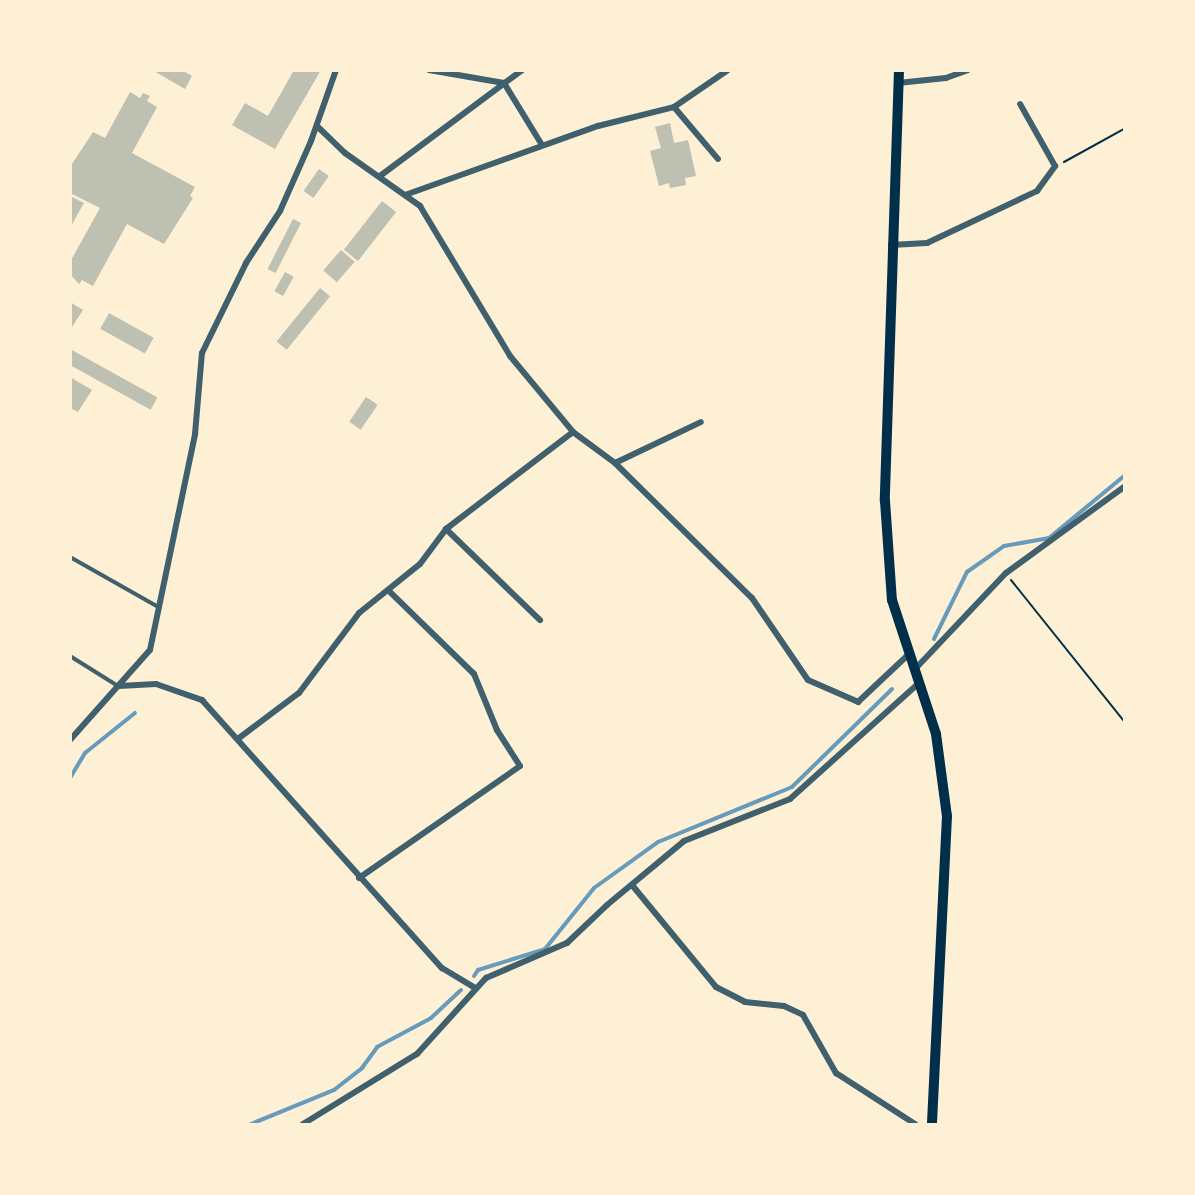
<!DOCTYPE html>
<html>
<head>
<meta charset="utf-8">
<style>
  body { margin:0 }
  #map { position:relative; width:1195px; height:1195px; overflow:hidden; background:#fdf0d5; font-family:"Zilla Slab",serif }
  div>[style] { position:absolute }
  .stream>* { height:4px; margin:-2px; padding:0 2px; transform-origin:2px; border-radius:2px; background:#669bbc }
  .building>* { inset:0; background:#bec0b2; transform-origin:0 0 }
  .path>* { height:2px; margin:-1px; padding:0 1px; transform-origin:1px; border-radius:1px; background:#003049 }
  .service>* { height:4px; margin:-2px; padding:0 2px; transform-origin:2px; border-radius:2px; background:#3f606c }
  .minor>* { height:6px; margin:-3px; padding:0 3px; transform-origin:3px; border-radius:3px; background:#3f606c }
  .primary>* { height:10px; margin:-5px; padding:0 5px; transform-origin:5px; border-radius:5px; background:#003049 }
  span { translate:-50% -50%; white-space:nowrap; text-align:center; line-height:1.15; -webkit-text-stroke:4.5px #fdf0d5; paint-order:stroke }
  .frame { position:absolute; inset:0; border:72px solid #fdf0d5; pointer-events:none }
</style>
</head>
<body>
<div id="map">
  <div class="stream">
    <i style="left:934px;top:639px;width:75px;rotate:-63.8deg"></i>
    <i style="left:967px;top:572px;width:45px;rotate:-35.1deg"></i>
    <i style="left:1004px;top:546px;width:46px;rotate:-10.1deg"></i>
    <i style="left:1049px;top:538px;width:97px;rotate:-39.6deg"></i>
    <i style="left:70px;top:778px;width:29px;rotate:-59deg"></i>
    <i style="left:85px;top:753px;width:64px;rotate:-38.7deg"></i>
    <i style="left:474px;top:976px;width:7px;rotate:-56deg"></i>
    <i style="left:478px;top:970px;width:70px;rotate:-17.4deg"></i>
    <i style="left:545px;top:949px;width:78px;rotate:-51.2deg"></i>
    <i style="left:594px;top:888px;width:79px;rotate:-35.7deg"></i>
    <i style="left:658px;top:842px;width:145px;rotate:-22.3deg"></i>
    <i style="left:792px;top:787px;width:140px;rotate:-44.4deg"></i>
    <i style="left:251px;top:1124px;width:90px;rotate:-22.3deg"></i>
    <i style="left:334px;top:1090px;width:36px;rotate:-38deg"></i>
    <i style="left:362px;top:1068px;width:26px;rotate:-54deg"></i>
    <i style="left:377px;top:1047px;width:61px;rotate:-28.2deg"></i>
    <i style="left:431px;top:1018px;width:41px;rotate:-43deg"></i>
  </div>
  <div class="building">
    <i style="clip-path:polygon(152px 70px,182px 70px,192px 76px,185px 89px)"></i>
    <i style="clip-path:polygon(294px 70px,321px 70px,275px 149px,232px 125px,245px 103px,268px 116px)"></i>
    <i style="clip-path:polygon(130px 92px,140px 98px,143px 93px,150px 96px,147px 101px,157px 107px,132px 153px,195px 187px,190px 196px,193px 198px,164px 244px,127px 224px,93px 286px,82px 280px,79px 284px,70px 274px,70px 262px,100px 208px,70px 193px,70px 167px,93px 132px,105px 138px)"></i>
    <i style="clip-path:polygon(670px 123px,674px 143px,688px 140px,696px 176px,685px 178px,686px 185px,670px 188px,669px 183px,659px 186px,650px 151px,661px 148px,655px 127px)"></i>
    <i style="left:319px;top:169px;width:12px;height:27px;rotate:35deg"></i>
    <i style="clip-path:polygon(70px 196px,84px 203px,70px 228px)"></i>
    <i style="left:382px;top:201px;width:18px;height:62px;rotate:38deg"></i>
    <i style="left:293px;top:219px;width:9px;height:56px;rotate:27deg"></i>
    <i style="left:341px;top:250px;width:18px;height:27px;rotate:41deg"></i>
    <i style="left:285px;top:272px;width:10px;height:22px;rotate:29deg"></i>
    <i style="left:320px;top:288px;width:13px;height:69px;rotate:39deg"></i>
    <i style="clip-path:polygon(70px 302px,83px 310px,70px 330px)"></i>
    <i style="left:109px;top:313px;width:51px;height:18px;rotate:29deg"></i>
    <i style="left:70px;top:349px;width:100px;height:14px;rotate:29deg"></i>
    <i style="clip-path:polygon(70px 377px,92px 390px,78px 412px,70px 408px)"></i>
    <i style="left:366px;top:397px;width:14px;height:30px;rotate:34deg"></i>
  </div>
  <div class="path">
    <i style="left:1064px;top:162px;width:68px;rotate:-28.8deg"></i>
    <i style="left:1011px;top:580px;width:181px;rotate:51.3deg"></i>
  </div>
  <div class="service">
    <i style="left:70px;top:557px;width:103px;rotate:29.5deg"></i>
    <i style="left:70px;top:656px;width:57px;rotate:32deg"></i>
  </div>
  <div class="minor">
    <i style="left:429px;top:70px;width:76px;rotate:9.8deg"></i>
    <i style="left:504px;top:83px;width:73px;rotate:58.5deg"></i>
    <i style="left:898px;top:83px;width:48px;rotate:-5.9deg"></i>
    <i style="left:946px;top:78px;width:23px;rotate:-20deg"></i>
    <i style="left:674px;top:107px;width:68px;rotate:49.8deg"></i>
    <i style="left:317px;top:126px;width:39px;rotate:44deg"></i>
    <i style="left:345px;top:153px;width:92px;rotate:35.2deg"></i>
    <i style="left:420px;top:206px;width:175px;rotate:59deg"></i>
    <i style="left:510px;top:356px;width:99px;rotate:50.3deg"></i>
    <i style="left:573px;top:432px;width:52px;rotate:36.4deg"></i>
    <i style="left:615px;top:463px;width:192px;rotate:44.6deg"></i>
    <i style="left:752px;top:598px;width:99px;rotate:55.7deg"></i>
    <i style="left:808px;top:680px;width:55px;rotate:23.7deg"></i>
    <i style="left:858px;top:702px;width:70px;rotate:-43.3deg"></i>
    <i style="left:380px;top:176px;width:177px;rotate:-36.7deg"></i>
    <i style="left:405px;top:195px;width:205px;rotate:-19.7deg"></i>
    <i style="left:598px;top:126px;width:78px;rotate:-14deg"></i>
    <i style="left:674px;top:107px;width:65px;rotate:-34.4deg"></i>
    <i style="left:891px;top:245px;width:36px;rotate:-3deg"></i>
    <i style="left:927px;top:243px;width:122px;rotate:-25.3deg"></i>
    <i style="left:1037px;top:191px;width:31px;rotate:-54deg"></i>
    <i style="left:1055px;top:166px;width:71px;rotate:-119.4deg"></i>
    <i style="left:615px;top:463px;width:95px;rotate:-25.5deg"></i>
    <i style="left:446px;top:529px;width:131px;rotate:44.1deg"></i>
    <i style="left:917px;top:667px;width:129px;rotate:-46.6deg"></i>
    <i style="left:1006px;top:573px;width:146px;rotate:-36.1deg"></i>
    <i style="left:119px;top:686px;width:37px;rotate:-3deg"></i>
    <i style="left:156px;top:684px;width:49px;rotate:19.2deg"></i>
    <i style="left:202px;top:700px;width:360px;rotate:48.2deg"></i>
    <i style="left:442px;top:968px;width:39px;rotate:31deg"></i>
    <i style="left:239px;top:738px;width:75px;rotate:-36.9deg"></i>
    <i style="left:299px;top:693px;width:100px;rotate:-53.1deg"></i>
    <i style="left:359px;top:613px;width:78px;rotate:-38.8deg"></i>
    <i style="left:420px;top:564px;width:44px;rotate:-53.4deg"></i>
    <i style="left:446px;top:529px;width:160px;rotate:-37.4deg"></i>
    <i style="left:70px;top:740px;width:120px;rotate:-48.4deg"></i>
    <i style="left:150px;top:650px;width:221px;rotate:-78.2deg"></i>
    <i style="left:195px;top:434px;width:81px;rotate:-85.1deg"></i>
    <i style="left:202px;top:353px;width:100px;rotate:-63.9deg"></i>
    <i style="left:246px;top:263px;width:62px;rotate:-56.8deg"></i>
    <i style="left:280px;top:211px;width:77px;rotate:-66.1deg"></i>
    <i style="left:311px;top:141px;width:75px;rotate:-70.6deg"></i>
    <i style="left:359px;top:878px;width:196px;rotate:-34.8deg"></i>
    <i style="left:520px;top:766px;width:43px;rotate:-122.6deg"></i>
    <i style="left:497px;top:730px;width:61px;rotate:-112.3deg"></i>
    <i style="left:474px;top:674px;width:120px;rotate:-135.7deg"></i>
    <i style="left:632px;top:885px;width:132px;rotate:50.5deg"></i>
    <i style="left:716px;top:987px;width:33px;rotate:27deg"></i>
    <i style="left:745px;top:1002px;width:39px;rotate:6deg"></i>
    <i style="left:784px;top:1006px;width:21px;rotate:25deg"></i>
    <i style="left:803px;top:1015px;width:67px;rotate:60.4deg"></i>
    <i style="left:836px;top:1073px;width:94px;rotate:32.8deg"></i>
    <i style="left:303px;top:1124px;width:134px;rotate:-31.6deg"></i>
    <i style="left:417px;top:1054px;width:103px;rotate:-47.8deg"></i>
    <i style="left:486px;top:978px;width:88px;rotate:-23.4deg"></i>
    <i style="left:567px;top:943px;width:55px;rotate:-43.5deg"></i>
    <i style="left:607px;top:905px;width:100px;rotate:-39.7deg"></i>
    <i style="left:684px;top:841px;width:114px;rotate:-21.6deg"></i>
    <i style="left:790px;top:799px;width:175px;rotate:-42deg"></i>
  </div>
  <div class="primary">
    <i style="left:899px;top:70px;width:431px;rotate:91.9deg"></i>
    <i style="left:885px;top:501px;width:99px;rotate:86deg"></i>
    <i style="left:892px;top:600px;width:141px;rotate:71.8deg"></i>
    <i style="left:936px;top:734px;width:83px;rotate:82.4deg"></i>
    <i style="left:947px;top:816px;width:308px;rotate:92.8deg"></i>
  </div>
  <div class="frame"></div>
</div>
</body>
</html>
